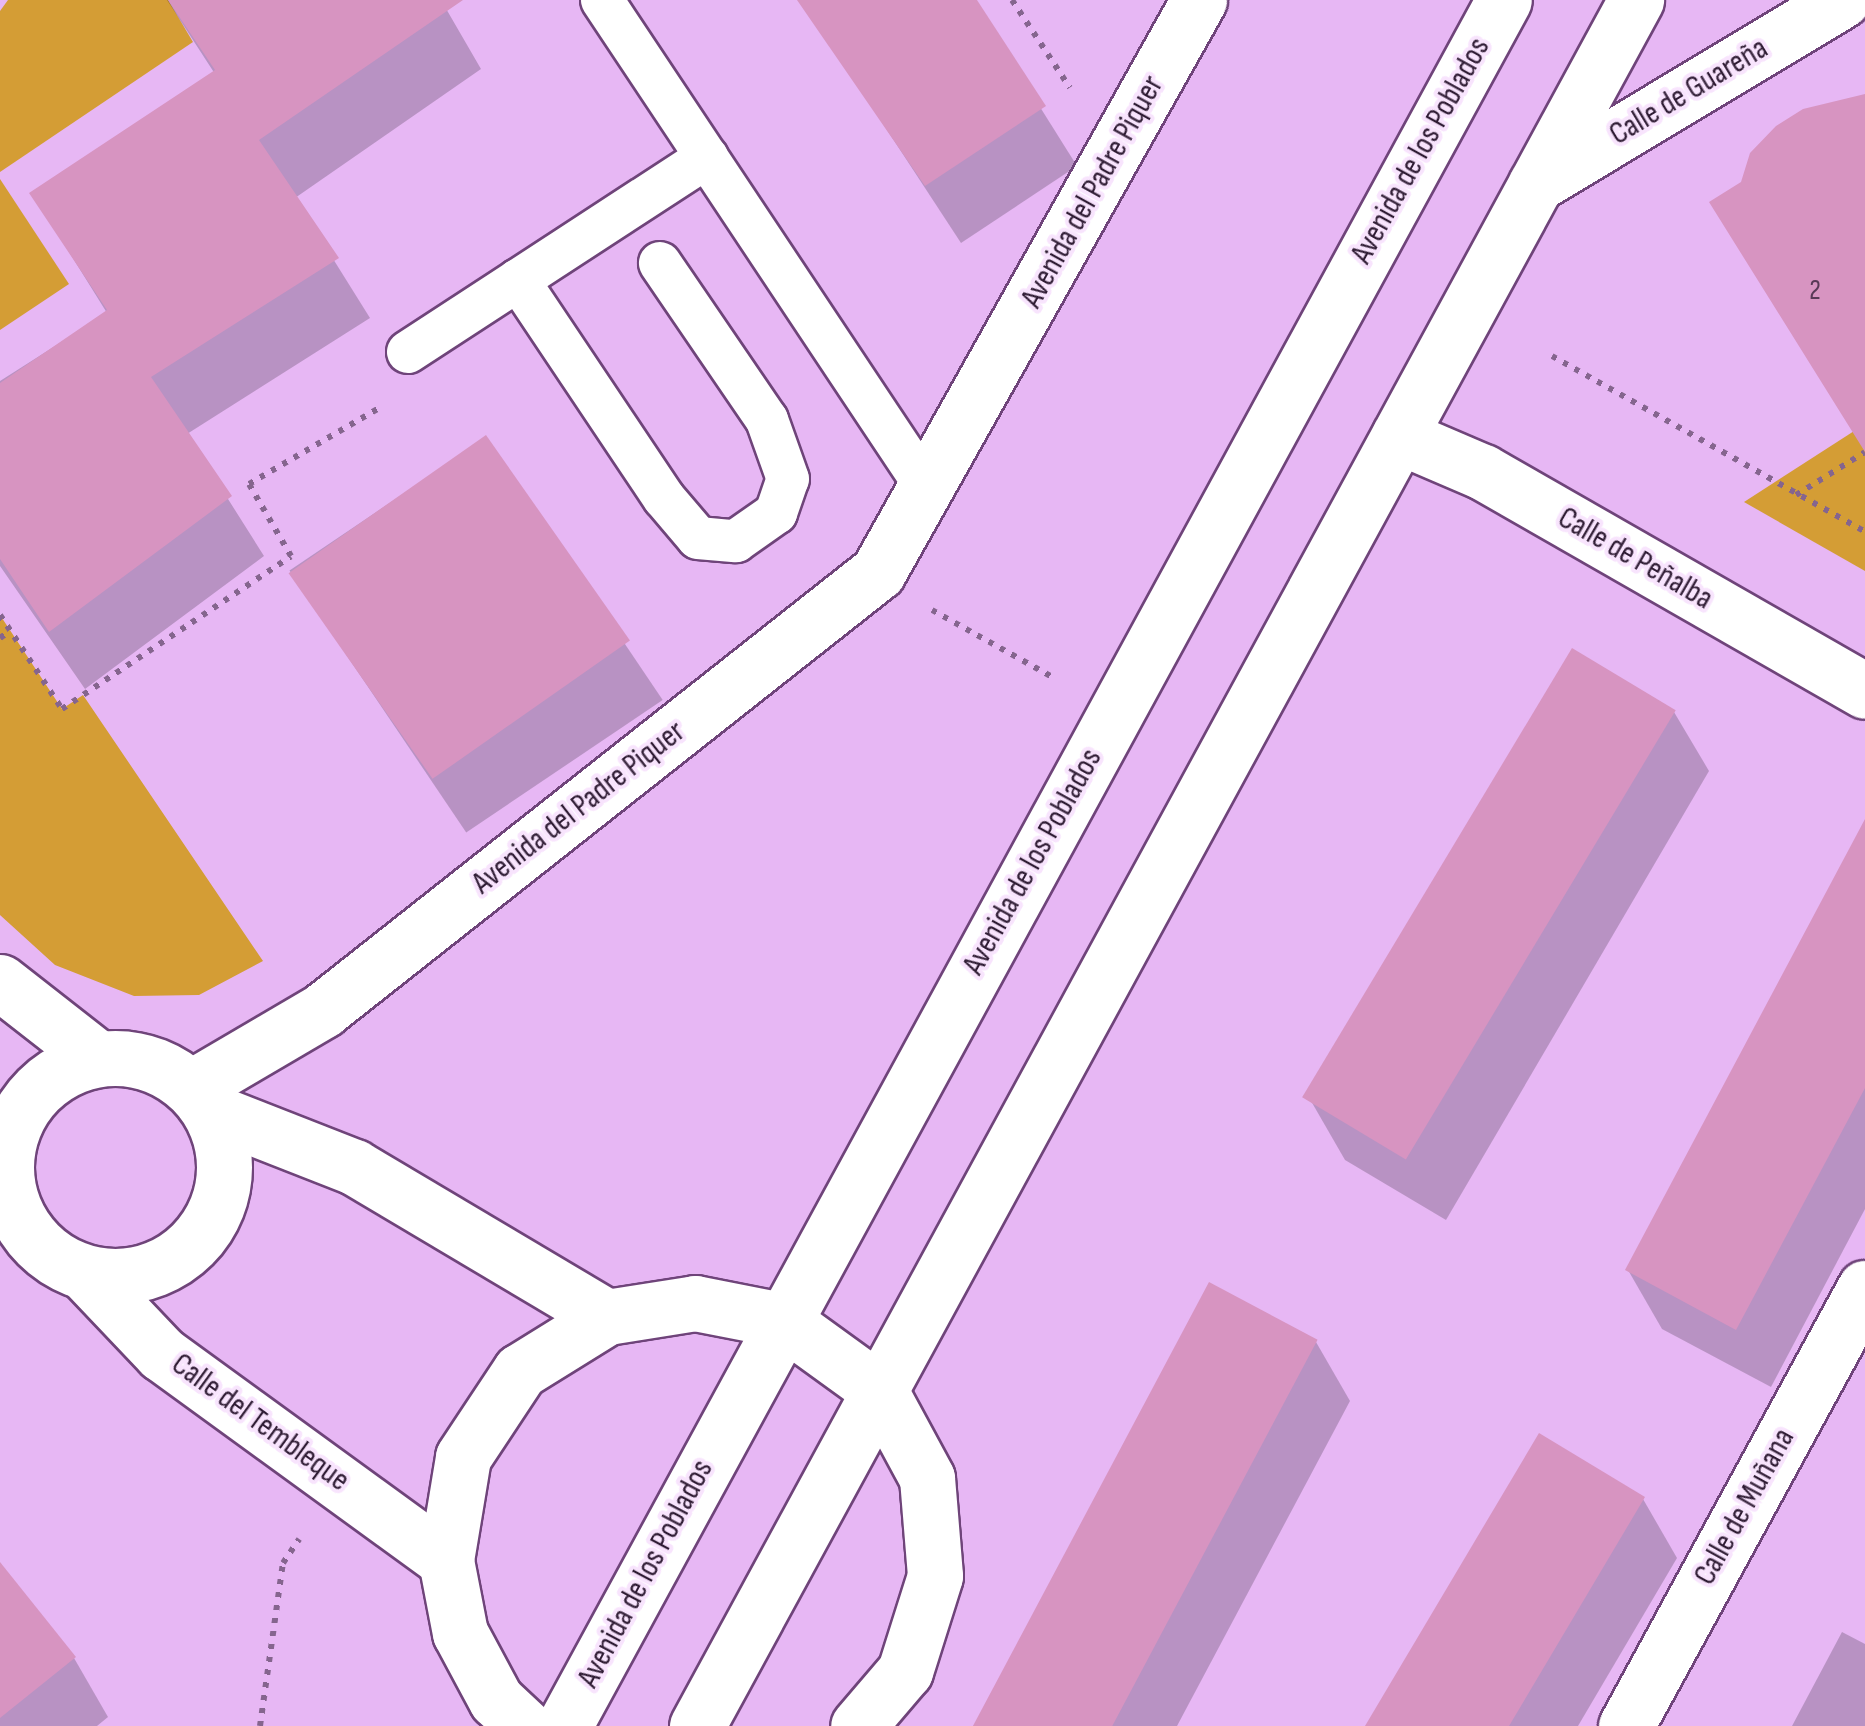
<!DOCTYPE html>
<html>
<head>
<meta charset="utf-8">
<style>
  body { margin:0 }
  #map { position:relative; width:1865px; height:1726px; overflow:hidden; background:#e7b7f4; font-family:"Sofia Sans Condensed",sans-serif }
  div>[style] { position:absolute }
  .green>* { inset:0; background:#d49d35 }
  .shadow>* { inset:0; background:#0003; transform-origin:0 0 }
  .building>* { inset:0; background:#d794c1; transform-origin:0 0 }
  .path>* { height:6px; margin-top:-3px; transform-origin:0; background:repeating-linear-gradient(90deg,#85658e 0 5px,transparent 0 13px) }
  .roads { filter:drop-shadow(2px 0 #6f447a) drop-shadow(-2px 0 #6f447a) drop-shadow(0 2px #6f447a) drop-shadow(0 -2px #6f447a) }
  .service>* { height:42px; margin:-21px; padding:0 21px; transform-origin:21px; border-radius:21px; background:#fff }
  .minor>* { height:55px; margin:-27.5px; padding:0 27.5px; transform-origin:27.5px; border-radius:27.5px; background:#fff }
  .tertiary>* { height:55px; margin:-27.5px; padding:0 27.5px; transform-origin:27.5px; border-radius:27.5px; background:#fff }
  .tertiary>.ring { margin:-27.5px; padding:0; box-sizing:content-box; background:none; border:55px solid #fff; border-radius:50% }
  .primary>* { height:55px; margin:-27.5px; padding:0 27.5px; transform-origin:27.5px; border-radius:27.5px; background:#fff }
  span { translate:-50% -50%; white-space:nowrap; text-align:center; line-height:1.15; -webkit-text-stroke:8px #f8e4fd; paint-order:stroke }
  .number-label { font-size:28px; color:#593a57 }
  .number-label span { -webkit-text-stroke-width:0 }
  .street-label { font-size:32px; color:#2f1c34 }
</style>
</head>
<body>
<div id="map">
  <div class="green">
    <i style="clip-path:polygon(8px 0,168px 0,193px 42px,0 172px,0 11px)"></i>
    <i style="clip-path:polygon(0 179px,69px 284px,0 330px)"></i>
    <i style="clip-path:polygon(1865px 424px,1865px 571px,1744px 502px)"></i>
    <i style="clip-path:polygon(0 615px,62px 709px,83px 695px,263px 961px,199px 995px,134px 996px,55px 965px,0 915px)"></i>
  </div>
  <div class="shadow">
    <i style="clip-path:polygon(167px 0,441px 0,481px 69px,295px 198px,370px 318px,187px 434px,264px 556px,85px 689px,0 566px,0 381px,107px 313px,33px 194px,215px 74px)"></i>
    <i style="clip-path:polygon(802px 0,973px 0,1077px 166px,961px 243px)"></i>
    <i style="left:486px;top:438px;width:316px;height:237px;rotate:56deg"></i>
    <i style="clip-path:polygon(1674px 712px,1709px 771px,1446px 1220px,1345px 1160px,1311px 1101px)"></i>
    <i style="clip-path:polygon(1865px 824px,1865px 1209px,1771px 1387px,1662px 1329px,1628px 1270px)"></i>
    <i style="clip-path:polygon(1316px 1342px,1350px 1401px,1177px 1726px,976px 1726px)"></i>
    <i style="clip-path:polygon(1643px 1499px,1677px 1558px,1578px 1726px,1368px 1726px)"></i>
    <i style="clip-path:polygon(0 1566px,74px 1658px,108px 1717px,97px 1726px,0 1726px)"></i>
    <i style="clip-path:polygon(1842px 1632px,1865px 1644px,1865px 1726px,1792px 1726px)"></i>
  </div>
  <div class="building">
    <i style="clip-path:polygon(168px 0,463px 0,259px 140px,339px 258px,151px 377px,232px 496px,49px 632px,0 559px,0 383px,107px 310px,29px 193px,215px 70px)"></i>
    <i style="clip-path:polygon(797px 0,977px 0,1046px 106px,925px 186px)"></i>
    <i style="clip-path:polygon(1865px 94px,1865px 452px,1709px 202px,1741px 182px,1750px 153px,1776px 126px,1803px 109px)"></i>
    <i style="left:486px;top:435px;width:251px;height:241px;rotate:55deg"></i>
    <i style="left:1572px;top:648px;width:121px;height:524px;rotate:31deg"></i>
    <i style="clip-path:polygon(1865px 819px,1865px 1088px,1736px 1330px,1625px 1270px)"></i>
    <i style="left:1209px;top:1282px;width:123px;height:503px;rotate:28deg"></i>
    <i style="clip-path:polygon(1539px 1433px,1645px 1497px,1509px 1726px,1365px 1726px)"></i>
    <i style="clip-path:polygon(0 1562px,76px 1657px,0 1718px)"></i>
  </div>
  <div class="path">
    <i style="left:1012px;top:0;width:105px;rotate:56.6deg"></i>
    <i style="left:1552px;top:356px;width:359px;rotate:29.3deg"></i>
    <i style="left:1796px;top:495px;width:81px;rotate:-31.9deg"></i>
    <i style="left:932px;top:610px;width:142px;rotate:29.1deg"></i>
    <i style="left:0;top:615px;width:113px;rotate:56.6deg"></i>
    <i style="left:62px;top:709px;width:275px;rotate:-33.7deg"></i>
    <i style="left:291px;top:556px;width:83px;rotate:-120.3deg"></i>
    <i style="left:249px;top:484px;width:151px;rotate:-30.3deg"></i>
    <i style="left:0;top:638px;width:12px;rotate:-35deg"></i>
    <i style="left:260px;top:1726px;width:165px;rotate:-82deg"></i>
    <i style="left:283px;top:1563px;width:29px;rotate:-56deg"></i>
  </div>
  <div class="roads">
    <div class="service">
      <i style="left:602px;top:0;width:589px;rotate:56.36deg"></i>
      <i style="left:518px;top:280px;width:262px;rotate:56.2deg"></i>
      <i style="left:664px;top:498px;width:52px;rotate:49.6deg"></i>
      <i style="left:698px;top:538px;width:38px;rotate:5deg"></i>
      <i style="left:736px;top:541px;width:49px;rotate:-35deg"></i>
      <i style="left:776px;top:513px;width:36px;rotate:-71deg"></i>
      <i style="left:788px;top:479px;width:63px;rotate:-109.6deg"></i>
      <i style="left:767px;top:420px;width:190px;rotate:-124.3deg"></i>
      <i style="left:408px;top:352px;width:357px;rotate:-33.1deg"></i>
    </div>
    <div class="minor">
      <i style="left:1536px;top:184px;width:357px;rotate:-31deg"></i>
      <i style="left:1399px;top:436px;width:91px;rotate:23.2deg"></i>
      <i style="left:1483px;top:472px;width:440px;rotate:29.8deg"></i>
      <i style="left:0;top:982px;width:122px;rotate:38deg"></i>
      <i style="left:192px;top:1087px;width:152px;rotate:-30.4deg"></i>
      <i style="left:323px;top:1010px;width:707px;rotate:-38.28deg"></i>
      <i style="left:878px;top:572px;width:656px;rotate:-60.7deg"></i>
      <i style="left:0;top:1133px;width:13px;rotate:61deg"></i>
      <i style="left:1626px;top:1726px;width:499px;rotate:-61.4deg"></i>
    </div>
    <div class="tertiary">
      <i class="ring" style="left:6px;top:1058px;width:163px;height:163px"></i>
      <i style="left:211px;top:1111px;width:154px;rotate:21.4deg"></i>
      <i style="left:354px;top:1167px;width:294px;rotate:30.7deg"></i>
      <i style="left:86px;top:1274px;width:110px;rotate:46.5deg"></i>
      <i style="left:162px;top:1354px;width:351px;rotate:36deg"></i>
      <i style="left:524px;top:1726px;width:38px;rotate:-137deg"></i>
      <i style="left:496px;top:1700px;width:76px;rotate:-118.2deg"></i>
      <i style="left:460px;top:1633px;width:74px;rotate:-100.9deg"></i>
      <i style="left:446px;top:1560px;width:104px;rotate:-80.6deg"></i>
      <i style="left:463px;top:1457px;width:103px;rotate:-56.5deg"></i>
      <i style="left:520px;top:1371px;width:102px;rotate:-31.8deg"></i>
      <i style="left:607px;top:1317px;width:89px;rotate:-9deg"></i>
      <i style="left:695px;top:1303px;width:89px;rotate:11.1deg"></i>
      <i style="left:782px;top:1320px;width:121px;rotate:35.9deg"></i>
      <i style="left:880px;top:1391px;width:99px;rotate:61.6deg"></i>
      <i style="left:927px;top:1478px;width:98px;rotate:85.3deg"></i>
      <i style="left:935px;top:1576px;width:100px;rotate:107.5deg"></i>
      <i style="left:905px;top:1671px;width:72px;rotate:130.5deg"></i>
    </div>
    <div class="primary">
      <i style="left:564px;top:1726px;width:1965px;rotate:-61.43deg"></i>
      <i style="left:697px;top:1726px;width:1965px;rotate:-61.45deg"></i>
    </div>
  </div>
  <div class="number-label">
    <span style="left:1815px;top:291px">2</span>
  </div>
  <div class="street-label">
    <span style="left:1689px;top:92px;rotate:-31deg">Calle de Guareña</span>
    <span style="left:1421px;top:151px;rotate:-61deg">Avenida de los Poblados</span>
    <span style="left:1093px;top:192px;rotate:-61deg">Avenida del Padre Piquer</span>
    <span style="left:1635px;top:559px;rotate:30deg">Calle de Peñalba</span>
    <span style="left:579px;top:808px;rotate:-38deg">Avenida del Padre Piquer</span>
    <span style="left:1033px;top:862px;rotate:-61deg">Avenida de los Poblados</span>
    <span style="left:260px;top:1423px;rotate:36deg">Calle del Tembleque</span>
    <span style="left:1745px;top:1507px;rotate:-61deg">Calle de Muñana</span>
    <span style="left:646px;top:1574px;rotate:-62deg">Avenida de los Poblados</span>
  </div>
</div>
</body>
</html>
